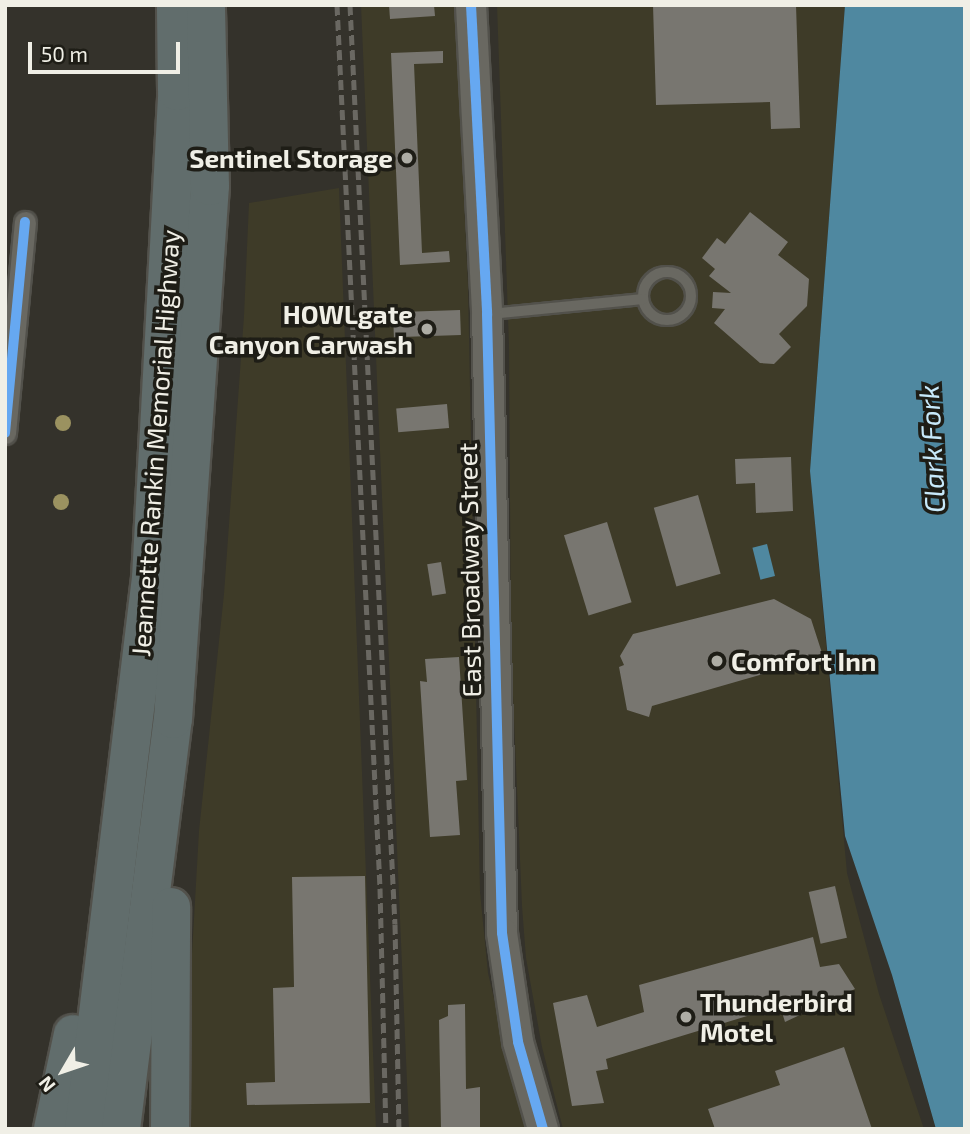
<!DOCTYPE html>
<html>
<head>
<meta charset="utf-8">
<style>
  body { margin:0 }
  #map { position:relative; width:970px; height:1134px; overflow:hidden; background:#34322b; font-family:"Exo 2",sans-serif }
  div>[style] { position:absolute }
  .built>* { inset:0; background:#3e3b28 }
  .water>* { inset:0; background:#4f88a0; transform-origin:0 0 }
  .building>* { inset:0; background:#787670; transform-origin:0 0 }
  .roads { filter:drop-shadow(2px 0 #52514b) drop-shadow(-2px 0 #52514b) drop-shadow(0 2px #52514b) drop-shadow(0 -2px #52514b) }
  .lane>* { height:10px; margin:-5px; padding:0 5px; transform-origin:5px; border-radius:5px; background:#696861 }
  .lane>.ring { margin:-5px; padding:0; box-sizing:content-box; background:none; border:10px solid #696861; border-radius:50% }
  .street>* { height:21px; margin:-10.5px; padding:0 10.5px; transform-origin:10.5px; border-radius:10.5px; background:#696861 }
  .secondary>* { height:30px; margin:-15px; padding:0 15px; transform-origin:15px; border-radius:15px; background:#696861 }
  .highway>* { height:38px; margin:-19px; padding:0 19px; transform-origin:19px; border-radius:19px; background:#616d6c }
  .rail>* { height:5px; margin-top:-2.5px; transform-origin:0; background:repeating-linear-gradient(90deg,#6a6862 0 10px,transparent 0 15px) }
  .cycleway>* { height:10px; margin:-5px; padding:0 5px; transform-origin:5px; border-radius:5px; background:#66a8f1 }
  .trees>* { width:16px; height:16px; margin:-8px; border-radius:50%; background:#9b9260 }
  .dots>* { width:19px; height:19px; translate:-50% -50%; box-sizing:border-box; border:4px solid #1e1d16; border-radius:50% }
  span { translate:-50% -50%; white-space:nowrap; text-align:center; line-height:1.15; -webkit-text-stroke:7px #1e1d16; paint-order:stroke }
  .poi-label { font-size:26px; color:#f0efe6; font-weight:700 }
  .right { translate:-100% -50%; text-align:right }
  .left { translate:0 -50%; text-align:left }
  .street-label { font-size:26px; color:#f0efe6 }
  .water-label { font-size:28px; color:#c7e9fa; font-style:italic }
  .frame { position:absolute; inset:0; border:7px solid #f0efe6; pointer-events:none }
  .north { position:absolute; left:28px; top:1036px; width:70px; height:70px; -webkit-text-stroke:5px #1e1d16; paint-order:stroke; rotate:231deg; font-size:19px; font-weight:700; line-height:28px; text-align:center; color:#f0efe6 }
  .north::after { content:''; display:block; margin:auto; width:24px; height:32px; background:#f0efe6; clip-path:polygon(50% 0,100% 100%,50% 72%,0 100%) }
  .scale { position:absolute; left:28px; top:42px; width:152px; height:32px; box-sizing:border-box; border:4px solid #f0efe6; border-top:0; padding-left:9px; font-size:21px; line-height:24px; white-space:nowrap; color:#f0efe6; -webkit-text-stroke:5px #1e1d16; paint-order:stroke }
</style>
</head>
<body>
<div id="map">
  <div class="built">
    <i style="clip-path:polygon(361px 5px,455px 5px,468px 287px,480px 892px,488px 973px,525px 1129px,409px 1129px)"></i>
    <i style="clip-path:polygon(497px 5px,845px 5px,810px 471px,847px 873px,879px 994px,924px 1129px,563px 1129px,542px 1047px,526px 958px,522px 906px,511px 648px,509px 345px)"></i>
    <i style="clip-path:polygon(339px 188px,376px 1129px,182px 1129px,199px 831px,224px 594px,244px 316px,249px 203px)"></i>
  </div>
  <div class="water">
    <i style="clip-path:polygon(845px 5px,965px 5px,965px 1129px,936px 1129px,892px 975px,845px 836px,810px 471px)"></i>
    <i style="left:767px;top:544px;width:33px;height:15px;rotate:76deg"></i>
  </div>
  <div class="building">
    <i style="clip-path:polygon(389px 5px,434px 5px,435px 16px,390px 19px)"></i>
    <i style="clip-path:polygon(653px 5px,796px 5px,800px 128px,771px 129px,770px 102px,656px 105px)"></i>
    <i style="clip-path:polygon(443px 51px,443px 63px,414px 64px,422px 253px,449px 251px,450px 262px,400px 265px,391px 53px)"></i>
    <i style="clip-path:polygon(750px 212px,788px 242px,778px 255px,809px 279px,807px 306px,779px 334px,791px 347px,774px 364px,760px 363px,714px 323px,725px 309px,712px 308px,713px 292px,731px 293px,709px 276px,715px 269px,702px 258px,717px 238px,725px 244px)"></i>
    <i style="left:460px;top:310px;width:25px;height:67px;rotate:88deg"></i>
    <i style="left:447px;top:404px;width:24px;height:51px;rotate:85deg"></i>
    <i style="clip-path:polygon(791px 457px,793px 511px,756px 513px,755px 483px,736px 484px,735px 459px)"></i>
    <i style="left:698px;top:495px;width:82px;height:46px;rotate:74deg"></i>
    <i style="left:607px;top:522px;width:84px;height:45px;rotate:73deg"></i>
    <i style="left:441px;top:562px;width:32px;height:14px;rotate:81deg"></i>
    <i style="clip-path:polygon(774px 599px,811px 619px,822px 653px,804px 668px,770px 672px,652px 706px,649px 717px,627px 710px,619px 667px,624px 665px,620px 656px,633px 634px)"></i>
    <i style="clip-path:polygon(459px 657px,467px 780px,456px 781px,460px 835px,430px 837px,420px 681px,427px 682px,425px 659px)"></i>
    <i style="clip-path:polygon(365px 876px,370px 1103px,247px 1105px,246px 1083px,275px 1082px,273px 988px,294px 987px,292px 877px)"></i>
    <i style="left:835px;top:886px;width:53px;height:27px;rotate:77deg"></i>
    <i style="clip-path:polygon(813px 937px,820px 967px,839px 964px,855px 989px,785px 1022px,780px 1006px,606px 1059px,608px 1069px,596px 1071px,604px 1103px,572px 1106px,553px 1003px,587px 995px,597px 1027px,644px 1012px,639px 985px)"></i>
    <i style="clip-path:polygon(465px 1004px,466px 1089px,480px 1087px,480px 1129px,441px 1129px,439px 1020px,448px 1016px,448px 1005px)"></i>
    <i style="clip-path:polygon(844px 1047px,872px 1129px,715px 1129px,708px 1109px,780px 1085px,775px 1071px)"></i>
  </div>
  <div class="roads">
    <div class="lane">
      <i class="ring" style="left:643px;top:272px;width:38px;height:38px"></i>
      <i style="left:490px;top:314px;width:154px;rotate:-5.6deg"></i>
    </div>
    <div class="street">
      <i style="left:5px;top:433px;width:212px;rotate:-84.6deg"></i>
    </div>
    <div class="secondary">
      <i style="left:471px;top:5px;width:309px;rotate:87deg"></i>
      <i style="left:487px;top:314px;width:619px;rotate:88.61deg"></i>
      <i style="left:502px;top:933px;width:110px;rotate:81.6deg"></i>
      <i style="left:518px;top:1042px;width:91px;rotate:74deg"></i>
    </div>
    <div class="highway">
      <i style="left:53px;top:1129px;width:97px;rotate:-78.1deg"></i>
      <i style="left:84px;top:1129px;width:555px;rotate:-83.07deg"></i>
      <i style="left:151px;top:578px;width:488px;rotate:-86.9deg"></i>
      <i style="left:177px;top:91px;width:86px;rotate:-90.7deg"></i>
      <i style="left:121px;top:1129px;width:413px;rotate:-82.8deg"></i>
      <i style="left:173px;top:719px;width:534px;rotate:-86.03deg"></i>
      <i style="left:210px;top:186px;width:181px;rotate:-91.3deg"></i>
      <i style="left:170px;top:1129px;width:222px;rotate:-89.7deg"></i>
    </div>
  </div>
  <div class="rail">
    <i style="left:337px;top:5px;width:884px;rotate:87.21deg"></i>
    <i style="left:380px;top:888px;width:241px;rotate:88.6deg"></i>
    <i style="left:350px;top:5px;width:920px;rotate:87.2deg"></i>
    <i style="left:395px;top:924px;width:205px;rotate:88.9deg"></i>
  </div>
  <div class="cycleway">
    <i style="left:471px;top:5px;width:309px;rotate:87deg"></i>
    <i style="left:487px;top:314px;width:619px;rotate:88.61deg"></i>
    <i style="left:502px;top:933px;width:110px;rotate:81.6deg"></i>
    <i style="left:518px;top:1042px;width:91px;rotate:74deg"></i>
    <i style="left:5px;top:433px;width:212px;rotate:-84.6deg"></i>
  </div>
  <div class="trees">
    <i style="left:63px;top:423px"></i>
    <i style="left:61px;top:502px"></i>
  </div>
  <div class="dots">
    <i style="left:407px;top:158px;background:#aeada5"></i>
    <i style="left:427px;top:329px;background:#aeada5"></i>
    <i style="left:717px;top:661px;background:#aeada5"></i>
    <i style="left:686px;top:1017px;background:#aeada5"></i>
  </div>
  <div class="poi-label">
    <span class="right" style="left:393px;top:158px">Sentinel Storage</span>
    <span class="right" style="left:413px;top:329px">HOWLgate<br>Canyon Carwash</span>
    <span class="left" style="left:731px;top:661px">Comfort Inn</span>
    <span class="left" style="left:700px;top:1017px">Thunderbird<br>Motel</span>
  </div>
  <div class="street-label">
    <span style="left:155px;top:443px;rotate:-86deg">Jeannette Rankin Memorial Highway</span>
    <span style="left:469px;top:570px;rotate:-91deg">East Broadway Street</span>
  </div>
  <div class="water-label">
    <span style="left:931px;top:449px;rotate:-93deg">Clark Fork</span>
  </div>
  <div class="frame"></div>
  <div class="north">N</div>
  <div class="scale">50 m</div>
</div>
</body>
</html>
